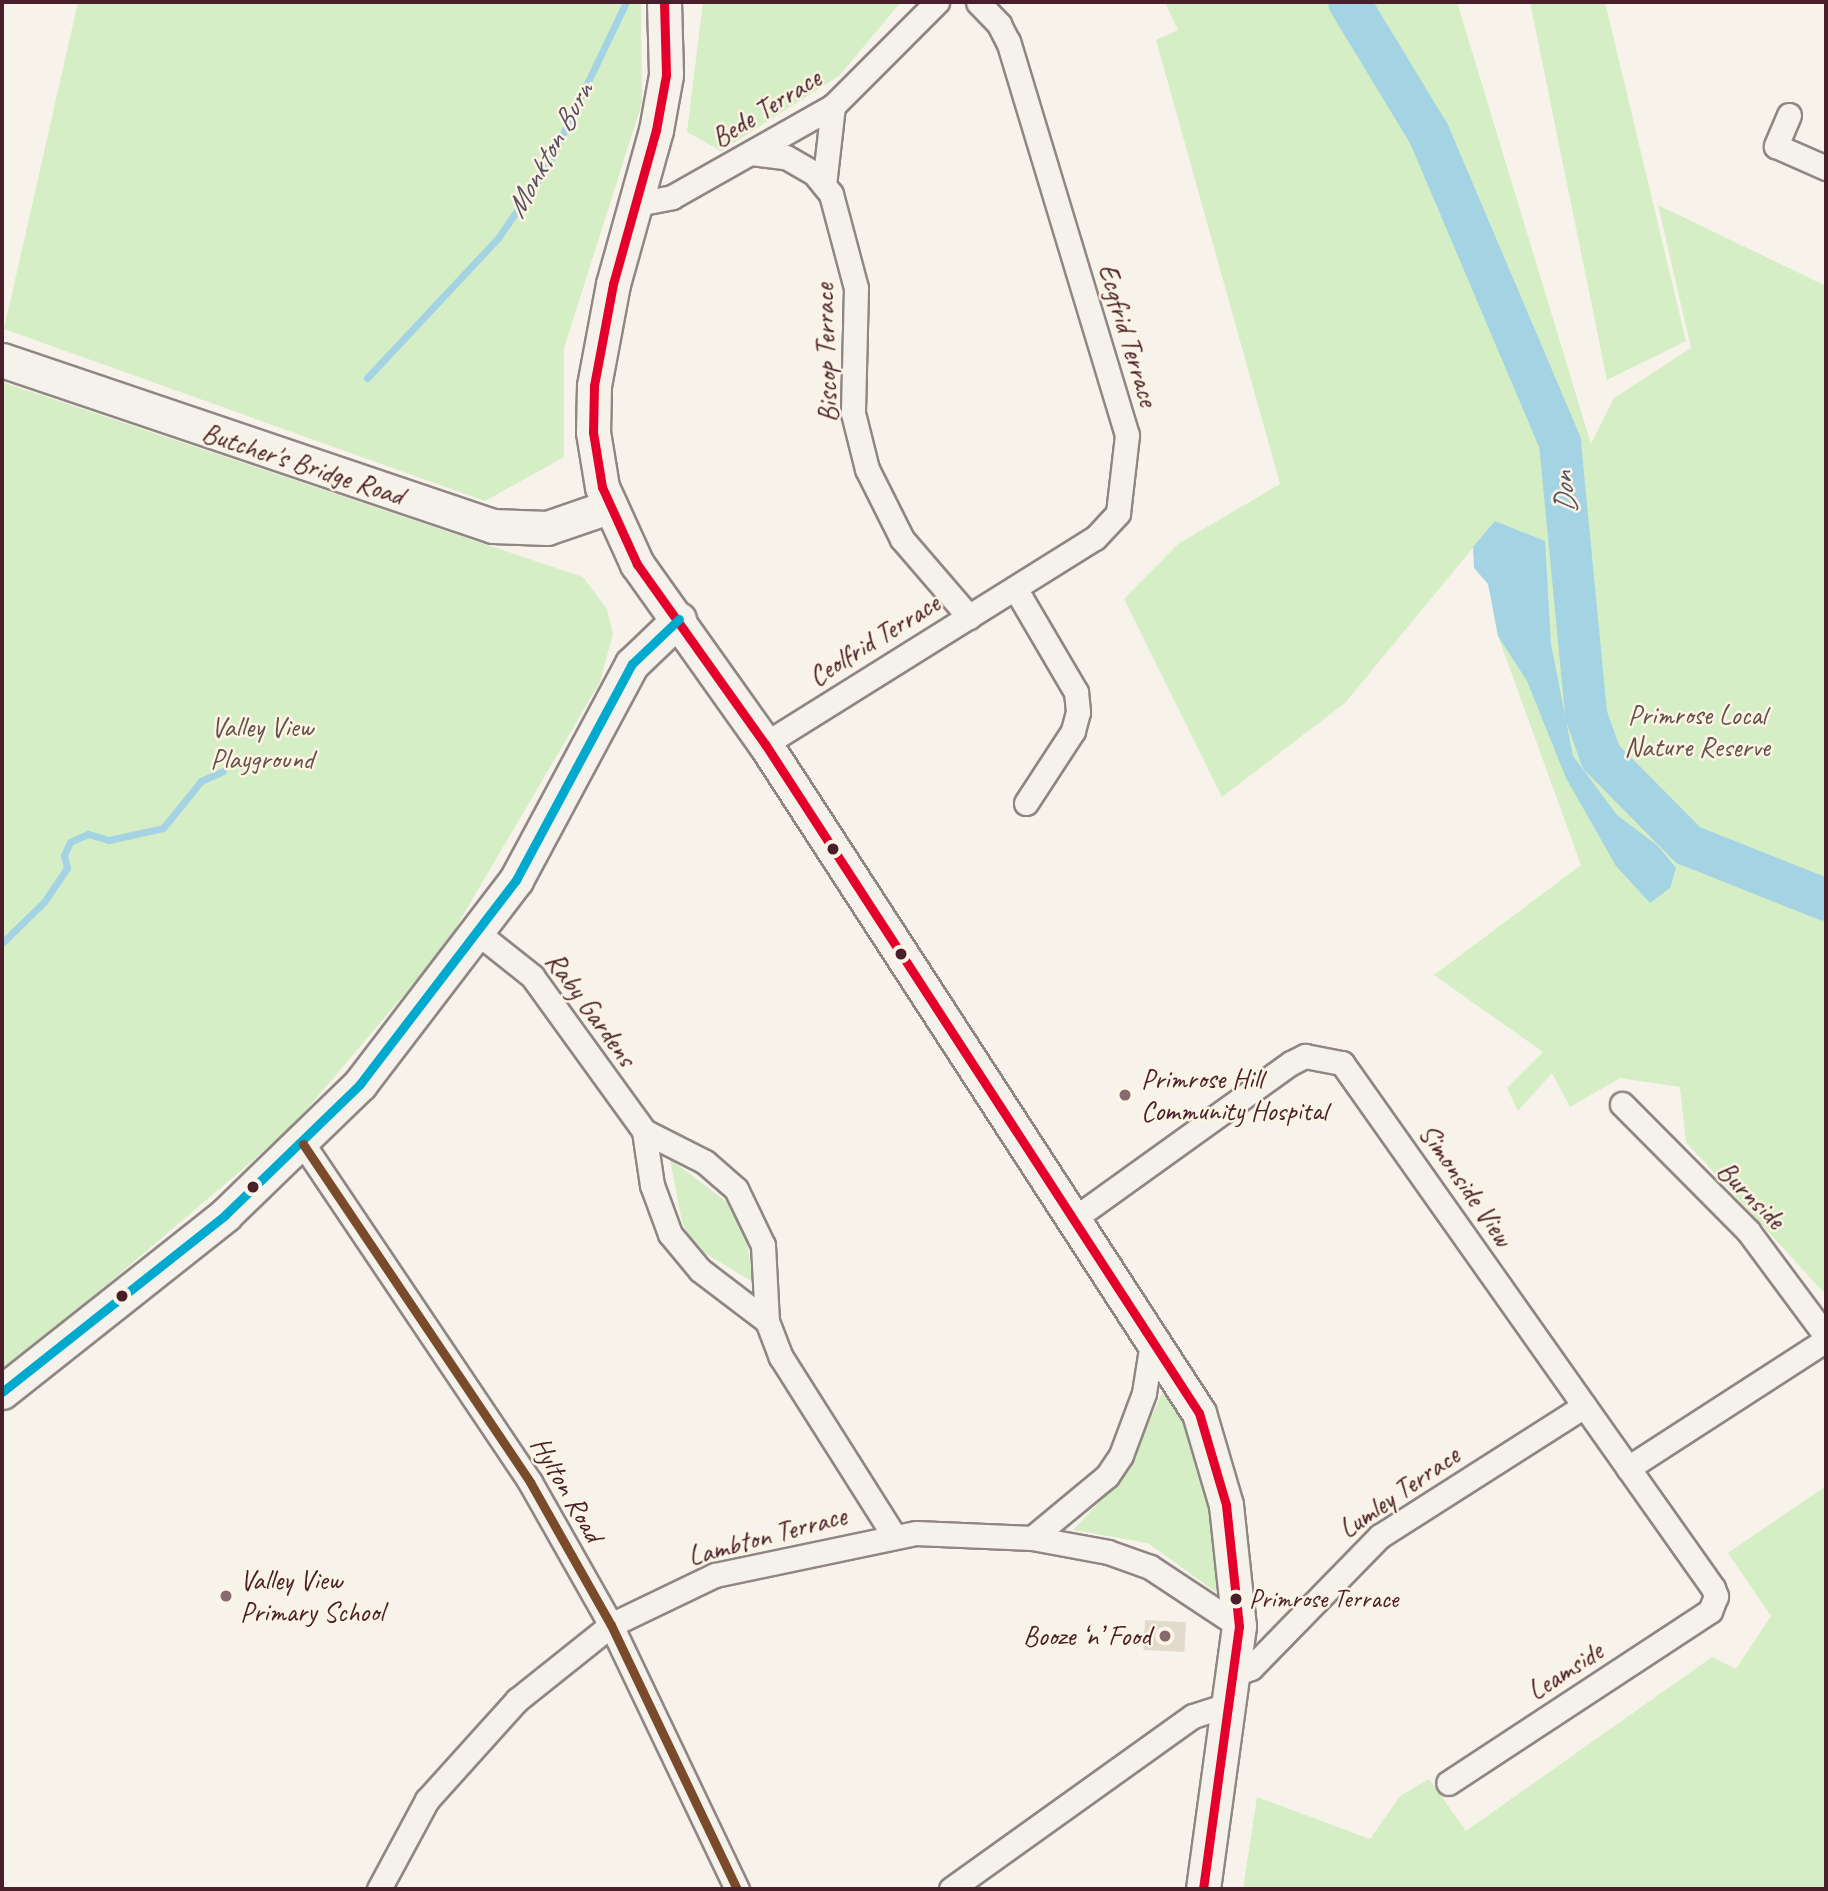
<!DOCTYPE html>
<html>
<head>
<meta charset="utf-8">
<style>
  body { margin:0 }
  #map { position:relative; width:1828px; height:1891px; overflow:hidden; background:#f7f3ea; font-family:Caveat,sans-serif }
  div>[style] { position:absolute }
  .green>* { inset:0; background:#d5eec5 }
  .water>* { inset:0; background:#a4d4e4 }
  .stream>* { height:7px; margin:-3.5px; padding:0 3.5px; transform-origin:3.5px; border-radius:3.5px; background:#a4d4e4 }
  .river>* { height:42px; margin:-21px; padding:0 21px; transform-origin:21px; border-radius:21px; background:#a4d4e4 }
  .building>* { inset:0; background:#e3dace; transform-origin:0 0 }
  .roads { filter:drop-shadow(2px 0 #908684) drop-shadow(-2px 0 #908684) drop-shadow(0 2px #908684) drop-shadow(0 -2px #908684) }
  .street>* { height:23px; margin:-11.5px; padding:0 11.5px; transform-origin:11.5px; border-radius:11.5px; background:#f5f2ec }
  .secondary>* { height:33px; margin:-16.5px; padding:0 16.5px; transform-origin:16.5px; border-radius:16.5px; background:#f5f2ec }
  .bus-1>* { height:9px; margin:-4.5px; padding:0 4.5px; transform-origin:4.5px; border-radius:4.5px; background:#e4002b }
  .bus-2>* { height:9px; margin:-4.5px; padding:0 4.5px; transform-origin:4.5px; border-radius:4.5px; background:#00a9ce }
  .bus-3>* { height:9px; margin:-4.5px; padding:0 4.5px; transform-origin:4.5px; border-radius:4.5px; background:#7a4b2a }
  .dots>* { width:19px; height:19px; translate:-50% -50%; box-sizing:border-box; border:4px solid #fcf5e5; border-radius:50% }
  span { translate:-50% -50%; white-space:nowrap; text-align:center; line-height:1.15; -webkit-text-stroke:5px #fcf5e5; paint-order:stroke }
  .bus-label { font-size:26px; color:#4a1f2b }
  .left { translate:0 -50%; text-align:left }
  .street-label { font-size:28px; color:#4a1f2b }
  .park-label { font-size:28px; color:#66524a }
  .poi-label { font-size:28px; color:#4a1f2b }
  .right { translate:-100% -50%; text-align:right }
  .water-label { font-size:30px; color:#5a5162; font-style:italic }
  .frame { position:absolute; inset:0; border:4px solid #4a1f2b; pointer-events:none }
</style>
</head>
<body>
<div id="map">
  <div class="green">
    <i style="clip-path:polygon(78px 2px,641px 2px,642px 103px,564px 348px,564px 457px,485px 501px,4px 329px)"></i>
    <i style="clip-path:polygon(703px 2px,901px 2px,839px 76px,721px 151px,687px 132px)"></i>
    <i style="clip-path:polygon(1165px 2px,1457px 2px,1591px 444px,1614px 398px,1691px 348px,1658px 205px,1826px 286px,1826px 1295px,1686px 1142px,1680px 1087px,1620px 1078px,1570px 1107px,1552px 1073px,1518px 1111px,1507px 1088px,1543px 1052px,1434px 975px,1581px 865px,1498px 636px,1544px 541px,1495px 521px,1345px 703px,1222px 797px,1124px 599px,1178px 544px,1280px 484px,1156px 40px,1178px 30px)"></i>
    <i style="clip-path:polygon(1530px 2px,1605px 2px,1686px 341px,1607px 380px)"></i>
    <i style="clip-path:polygon(2px 382px,583px 577px,607px 609px,613px 634px,600px 682px,445px 946px,292px 1127px,2px 1374px)"></i>
    <i style="clip-path:polygon(670px 1159px,728px 1203px,747px 1242px,753px 1282px,696px 1248px,682px 1222px)"></i>
    <i style="clip-path:polygon(1164px 1389px,1182px 1411px,1216px 1526px,1225px 1599px,1148px 1543px,1073px 1530px,1124px 1476px)"></i>
    <i style="clip-path:polygon(1826px 1486px,1826px 1889px,1243px 1889px,1257px 1797px,1370px 1839px,1400px 1796px,1429px 1779px,1466px 1831px,1712px 1657px,1736px 1669px,1771px 1616px,1728px 1553px)"></i>
  </div>
  <div class="water">
    <i style="clip-path:polygon(1495px 521px,1545px 541px,1551px 644px,1573px 756px,1617px 815px,1658px 846px,1676px 868px,1670px 888px,1650px 903px,1616px 866px,1566px 778px,1527px 681px,1498px 636px,1488px 584px,1474px 568px,1473px 547px)"></i>
  </div>
  <div class="stream">
    <i style="left:367px;top:378px;width:192px;rotate:-46.9deg"></i>
    <i style="left:498px;top:238px;width:86px;rotate:-55.4deg"></i>
    <i style="left:547px;top:167px;width:183px;rotate:-64.4deg"></i>
    <i style="left:2px;top:943px;width:59px;rotate:-44.3deg"></i>
    <i style="left:44px;top:902px;width:41px;rotate:-55.9deg"></i>
    <i style="left:67px;top:868px;width:13px;rotate:-103deg"></i>
    <i style="left:64px;top:855px;width:14px;rotate:-65deg"></i>
    <i style="left:70px;top:842px;width:20px;rotate:-24deg"></i>
    <i style="left:88px;top:834px;width:22px;rotate:16deg"></i>
    <i style="left:109px;top:840px;width:55px;rotate:-12.5deg"></i>
    <i style="left:163px;top:828px;width:60px;rotate:-51deg"></i>
    <i style="left:201px;top:781px;width:24px;rotate:-24deg"></i>
  </div>
  <div class="river">
    <i style="left:1349px;top:2px;width:154px;rotate:58.8deg"></i>
    <i style="left:1429px;top:134px;width:336px;rotate:67deg"></i>
    <i style="left:1560px;top:443px;width:273px;rotate:84.5deg"></i>
    <i style="left:1586px;top:715px;width:45px;rotate:70.3deg"></i>
    <i style="left:1601px;top:757px;width:124px;rotate:45.3deg"></i>
    <i style="left:1688px;top:845px;width:149px;rotate:21.7deg"></i>
  </div>
  <div class="building">
    <i style="left:1145px;top:1620px;width:41px;height:30px;rotate:3deg"></i>
  </div>
  <div class="roads">
    <div class="street">
      <i style="left:1789px;top:115px;width:34px;rotate:113deg"></i>
      <i style="left:1776px;top:146px;width:55px;rotate:23.7deg"></i>
      <i style="left:751px;top:153px;width:35px;rotate:7deg"></i>
      <i style="left:786px;top:157px;width:32px;rotate:30deg"></i>
      <i style="left:814px;top:173px;width:27px;rotate:51deg"></i>
      <i style="left:831px;top:194px;width:97px;rotate:75.1deg"></i>
      <i style="left:856px;top:288px;width:125px;rotate:91.4deg"></i>
      <i style="left:853px;top:413px;width:58px;rotate:76deg"></i>
      <i style="left:867px;top:469px;width:78px;rotate:63.4deg"></i>
      <i style="left:902px;top:539px;width:103px;rotate:49.3deg"></i>
      <i style="left:824px;top:185px;width:80px;rotate:-83.5deg"></i>
      <i style="left:637px;top:204px;width:36px;rotate:-11deg"></i>
      <i style="left:672px;top:197px;width:185px;rotate:-29.5deg"></i>
      <i style="left:833px;top:106px;width:147px;rotate:-45deg"></i>
      <i style="left:1015px;top:588px;width:121px;rotate:59.6deg"></i>
      <i style="left:1076px;top:692px;width:20px;rotate:84deg"></i>
      <i style="left:1078px;top:712px;width:20px;rotate:105deg"></i>
      <i style="left:1073px;top:731px;width:86px;rotate:123.1deg"></i>
      <i style="left:765px;top:744px;width:389px;rotate:-32deg"></i>
      <i style="left:1095px;top:538px;width:34px;rotate:-47deg"></i>
      <i style="left:1118px;top:513px;width:79px;rotate:-83.4deg"></i>
      <i style="left:1127px;top:435px;width:411px;rotate:-106.8deg"></i>
      <i style="left:1008px;top:42px;width:20px;rotate:-117deg"></i>
      <i style="left:999px;top:24px;width:30px;rotate:-134deg"></i>
      <i style="left:479px;top:934px;width:68px;rotate:38.4deg"></i>
      <i style="left:532px;top:976px;width:191px;rotate:54.1deg"></i>
      <i style="left:644px;top:1131px;width:55px;rotate:81.6deg"></i>
      <i style="left:652px;top:1185px;width:52px;rotate:69.8deg"></i>
      <i style="left:670px;top:1234px;width:47px;rotate:50.2deg"></i>
      <i style="left:700px;top:1270px;width:84px;rotate:37.3deg"></i>
      <i style="left:767px;top:1321px;width:39px;rotate:69deg"></i>
      <i style="left:781px;top:1357px;width:212px;rotate:57.7deg"></i>
      <i style="left:1622px;top:1104px;width:179px;rotate:45.2deg"></i>
      <i style="left:1748px;top:1231px;width:131px;rotate:53.4deg"></i>
      <i style="left:644px;top:1131px;width:68px;rotate:26.9deg"></i>
      <i style="left:705px;top:1162px;width:41px;rotate:41.1deg"></i>
      <i style="left:736px;top:1189px;width:62px;rotate:64.3deg"></i>
      <i style="left:763px;top:1245px;width:76px;rotate:87deg"></i>
      <i style="left:303px;top:1144px;width:407px;rotate:56.1deg"></i>
      <i style="left:530px;top:1482px;width:164px;rotate:60.5deg"></i>
      <i style="left:611px;top:1625px;width:293px;rotate:64.5deg"></i>
      <i style="left:1075px;top:1218px;width:266px;rotate:-35.7deg"></i>
      <i style="left:1291px;top:1063px;width:16px;rotate:-27deg"></i>
      <i style="left:1305px;top:1056px;width:38px;rotate:11deg"></i>
      <i style="left:1342px;top:1063px;width:643px;rotate:54.75deg"></i>
      <i style="left:1713px;top:1588px;width:9px;rotate:69deg"></i>
      <i style="left:1716px;top:1596px;width:16px;rotate:112deg"></i>
      <i style="left:1710px;top:1611px;width:313px;rotate:146.7deg"></i>
      <i style="left:1628px;top:1468px;width:236px;rotate:-32.9deg"></i>
      <i style="left:1032px;top:1538px;width:97px;rotate:-39.6deg"></i>
      <i style="left:1107px;top:1476px;width:25px;rotate:-56deg"></i>
      <i style="left:1121px;top:1455px;width:66px;rotate:-69.6deg"></i>
      <i style="left:1144px;top:1393px;width:58px;rotate:-81deg"></i>
      <i style="left:1235px;top:1674px;width:17px;rotate:-21deg"></i>
      <i style="left:1251px;top:1668px;width:185px;rotate:-45.7deg"></i>
      <i style="left:1380px;top:1536px;width:242px;rotate:-32.5deg"></i>
      <i style="left:379px;top:1889px;width:101px;rotate:-61.7deg"></i>
      <i style="left:427px;top:1800px;width:135px;rotate:-48deg"></i>
      <i style="left:517px;top:1700px;width:120px;rotate:-38.6deg"></i>
      <i style="left:611px;top:1625px;width:115px;rotate:-25.7deg"></i>
      <i style="left:715px;top:1575px;width:205px;rotate:-11.8deg"></i>
      <i style="left:916px;top:1533px;width:116px;rotate:2.5deg"></i>
      <i style="left:1032px;top:1538px;width:77px;rotate:10.4deg"></i>
      <i style="left:1108px;top:1552px;width:45px;rotate:19.7deg"></i>
      <i style="left:1150px;top:1567px;width:107px;rotate:33.5deg"></i>
      <i style="left:951px;top:1889px;width:297px;rotate:-35.6deg"></i>
      <i style="left:1193px;top:1716px;width:40px;rotate:-18deg"></i>
    </div>
    <div class="secondary">
      <i style="left:664px;top:2px;width:73px;rotate:88.4deg"></i>
      <i style="left:666px;top:75px;width:56px;rotate:100.3deg"></i>
      <i style="left:656px;top:130px;width:160px;rotate:105.6deg"></i>
      <i style="left:613px;top:284px;width:104px;rotate:100.6deg"></i>
      <i style="left:594px;top:386px;width:46px;rotate:91.2deg"></i>
      <i style="left:593px;top:432px;width:56px;rotate:80.7deg"></i>
      <i style="left:602px;top:487px;width:85px;rotate:65.6deg"></i>
      <i style="left:637px;top:564px;width:221px;rotate:54.6deg"></i>
      <i style="left:765px;top:744px;width:797px;rotate:57.03deg"></i>
      <i style="left:1199px;top:1413px;width:96px;rotate:73.6deg"></i>
      <i style="left:1226px;top:1505px;width:122px;rotate:83.9deg"></i>
      <i style="left:1239px;top:1626px;width:265px;rotate:97.8deg"></i>
      <i style="left:2px;top:360px;width:518px;rotate:18.68deg"></i>
      <i style="left:493px;top:526px;width:54px;rotate:2.1deg"></i>
      <i style="left:547px;top:528px;width:65px;rotate:-19deg"></i>
      <i style="left:2px;top:1392px;width:285px;rotate:-38.4deg"></i>
      <i style="left:225px;top:1215px;width:188px;rotate:-44.1deg"></i>
      <i style="left:360px;top:1084px;width:257px;rotate:-52.6deg"></i>
      <i style="left:516px;top:880px;width:245px;rotate:-61.8deg"></i>
      <i style="left:632px;top:664px;width:65px;rotate:-43.8deg"></i>
    </div>
  </div>
  <div class="bus-1">
    <i style="left:664px;top:2px;width:73px;rotate:88.4deg"></i>
    <i style="left:666px;top:75px;width:56px;rotate:100.3deg"></i>
    <i style="left:656px;top:130px;width:160px;rotate:105.6deg"></i>
    <i style="left:613px;top:284px;width:104px;rotate:100.6deg"></i>
    <i style="left:594px;top:386px;width:46px;rotate:91.2deg"></i>
    <i style="left:593px;top:432px;width:56px;rotate:80.7deg"></i>
    <i style="left:602px;top:487px;width:85px;rotate:65.6deg"></i>
    <i style="left:637px;top:564px;width:221px;rotate:54.6deg"></i>
    <i style="left:765px;top:744px;width:797px;rotate:57.03deg"></i>
    <i style="left:1199px;top:1413px;width:96px;rotate:73.6deg"></i>
    <i style="left:1226px;top:1505px;width:122px;rotate:83.9deg"></i>
    <i style="left:1239px;top:1626px;width:265px;rotate:97.8deg"></i>
  </div>
  <div class="bus-2">
    <i style="left:2px;top:1392px;width:285px;rotate:-38.4deg"></i>
    <i style="left:225px;top:1215px;width:188px;rotate:-44.1deg"></i>
    <i style="left:360px;top:1084px;width:257px;rotate:-52.6deg"></i>
    <i style="left:516px;top:880px;width:245px;rotate:-61.8deg"></i>
    <i style="left:632px;top:664px;width:65px;rotate:-43.8deg"></i>
  </div>
  <div class="bus-3">
    <i style="left:303px;top:1144px;width:407px;rotate:56.1deg"></i>
    <i style="left:530px;top:1482px;width:164px;rotate:60.5deg"></i>
    <i style="left:611px;top:1625px;width:293px;rotate:64.5deg"></i>
  </div>
  <div class="dots">
    <i style="left:833px;top:849px;background:#4a1f2b"></i>
    <i style="left:901px;top:954px;background:#4a1f2b"></i>
    <i style="left:1125px;top:1095px;background:#87696e"></i>
    <i style="left:253px;top:1187px;background:#4a1f2b"></i>
    <i style="left:122px;top:1296px;background:#4a1f2b"></i>
    <i style="left:226px;top:1596px;background:#87696e"></i>
    <i style="left:1236px;top:1599px;background:#4a1f2b"></i>
    <i style="left:1165px;top:1636px;background:#87696e"></i>
  </div>
  <div class="bus-label">
    <span class="left" style="left:1249px;top:1599px">Primrose Terrace</span>
  </div>
  <div class="street-label">
    <span style="left:766px;top:108px;rotate:-32deg">Bede Terrace</span>
    <span style="left:1128px;top:335px;rotate:73deg">Ecgfrid Terrace</span>
    <span style="left:826px;top:353px;rotate:-92deg">Biscop Terrace</span>
    <span style="left:303px;top:464px;rotate:18deg">Butcher's Bridge Road</span>
    <span style="left:874px;top:640px;rotate:-32deg">Ceolfrid Terrace</span>
    <span style="left:591px;top:1009px;rotate:54deg">Raby Gardens</span>
    <span style="left:1466px;top:1185px;rotate:55deg">Simonside View</span>
    <span style="left:1751px;top:1195px;rotate:45deg">Burnside</span>
    <span style="left:567px;top:1489px;rotate:60deg">Hylton Road</span>
    <span style="left:1399px;top:1492px;rotate:-35deg">Lumley Terrace</span>
    <span style="left:767px;top:1536px;rotate:-15deg">Lambton Terrace</span>
    <span style="left:1565px;top:1671px;rotate:-33deg">Leamside</span>
  </div>
  <div class="park-label">
    <span style="left:1697px;top:731px">Primrose Local<br>Nature Reserve</span>
    <span style="left:262px;top:743px">Valley View<br>Playground</span>
  </div>
  <div class="poi-label">
    <span class="left" style="left:1141px;top:1095px">Primrose Hill<br>Community Hospital</span>
    <span class="left" style="left:240px;top:1596px">Valley View<br>Primary School</span>
    <span class="right" style="left:1151px;top:1636px">Booze ‘n’ Food</span>
  </div>
  <div class="water-label">
    <span style="left:549px;top:150px;rotate:-61deg">Monkton Burn</span>
    <span style="left:1564px;top:493px;rotate:-96deg">Don</span>
  </div>
  <div class="frame"></div>
</div>
</body>
</html>
